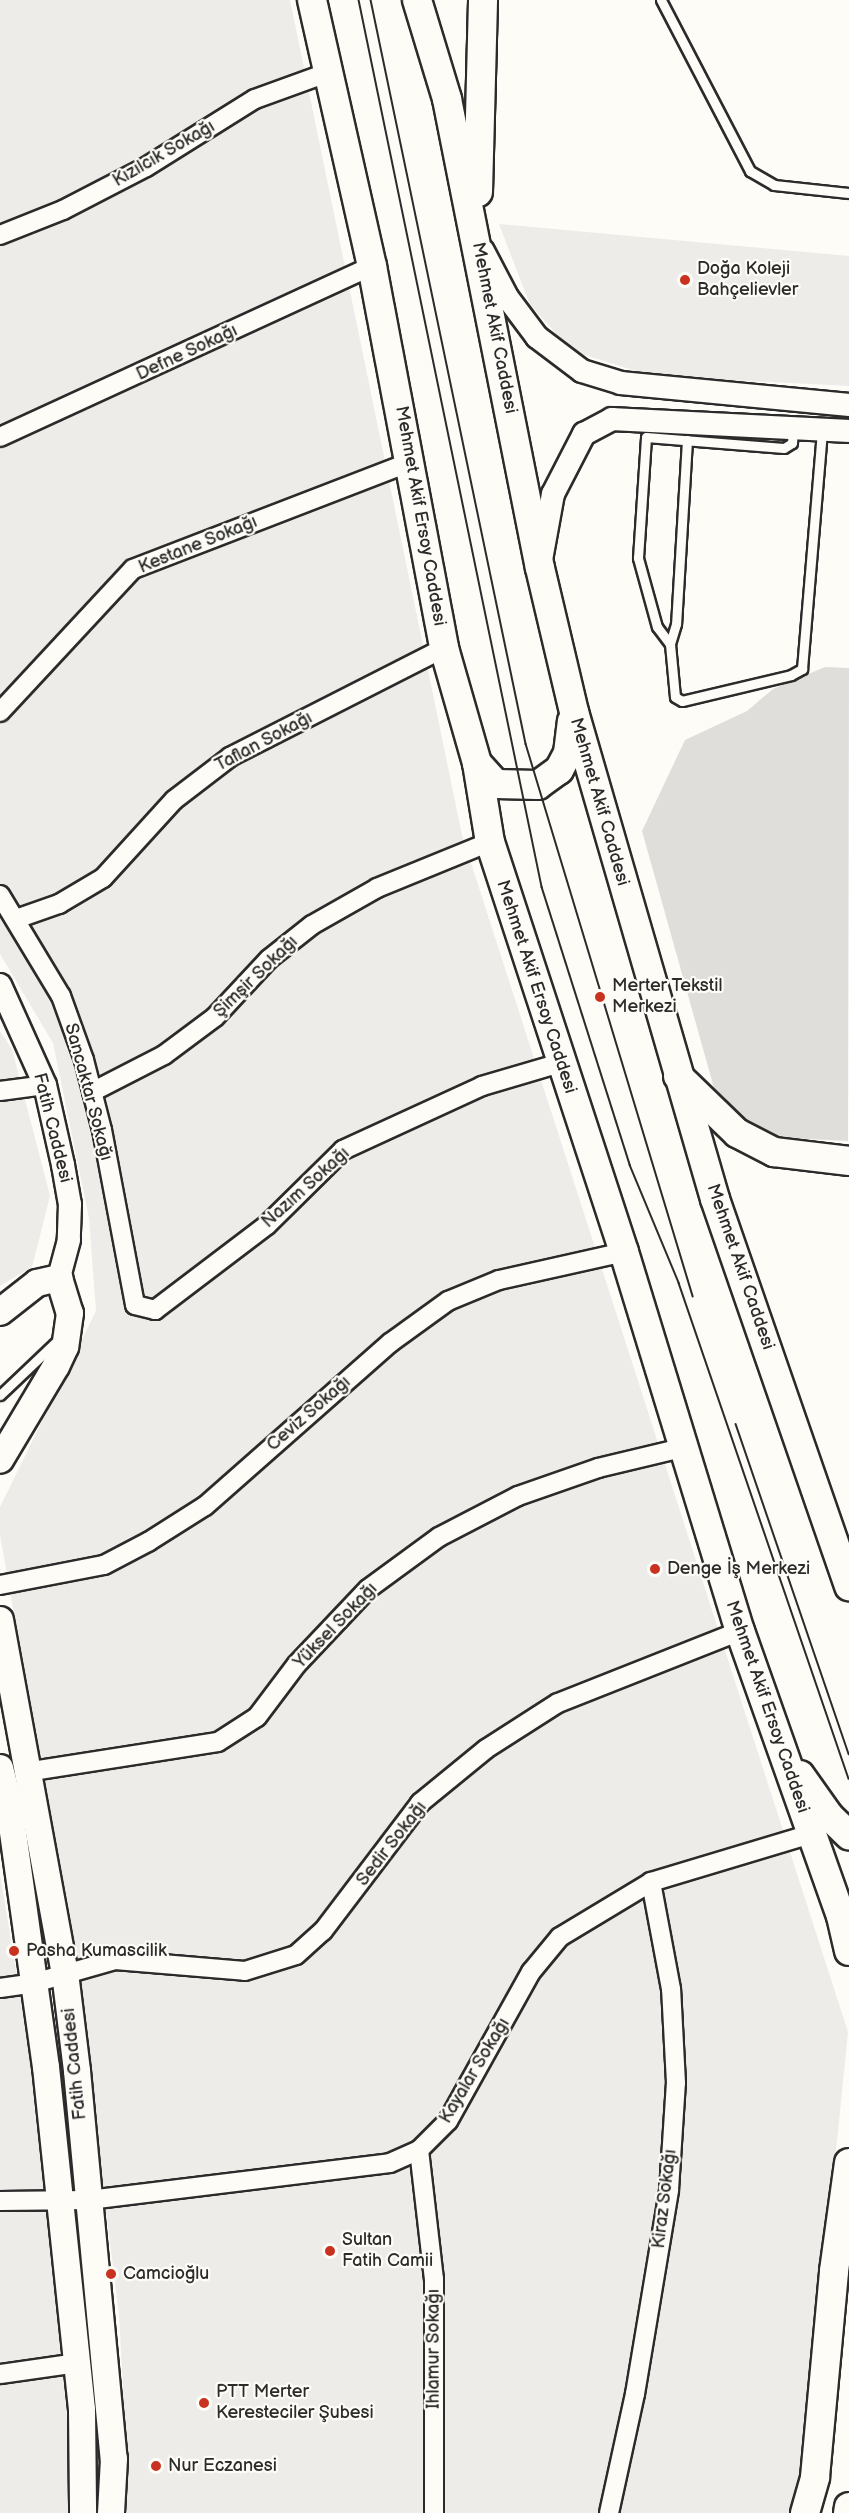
<!DOCTYPE html>
<html>
<head>
<meta charset="utf-8">
<style>
  body { margin:0 }
  #map { position:relative; width:849px; height:2513px; overflow:hidden; background:#fdfcf7; font-family:"Balsamiq Sans",sans-serif }
  div>[style] { position:absolute }
  .built>* { inset:0; background:#edece8 }
  .green>* { inset:0; background:#dfdeda }
  .roads { filter:drop-shadow(2px 0 #2b2b2b) drop-shadow(-2px 0 #2b2b2b) drop-shadow(0 2px #2b2b2b) drop-shadow(0 -2px #2b2b2b) }
  .service>* { height:9px; margin:-4.5px; padding:0 4.5px; transform-origin:4.5px; border-radius:4.5px; background:#fdfcf7 }
  .minor>* { height:18px; margin:-9px; padding:0 9px; transform-origin:9px; border-radius:9px; background:#fdfcf7 }
  .tertiary>* { height:22px; margin:-11px; padding:0 11px; transform-origin:11px; border-radius:11px; background:#fdfcf7 }
  .secondary>* { height:26px; margin:-13px; padding:0 13px; transform-origin:13px; border-radius:13px; background:#fdfcf7 }
  .primary>* { height:28px; margin:-14px; padding:0 14px; transform-origin:14px; border-radius:14px; background:#fdfcf7 }
  .tram>* { height:1.5px; margin:-0.75px; padding:0 0.75px; transform-origin:0.75px; border-radius:0.75px; background:#2b2b2b }
  .dots>* { width:16px; height:16px; translate:-50% -50%; box-sizing:border-box; border:3px solid #fdfcf7; border-radius:50% }
  span { translate:-50% -50%; white-space:nowrap; text-align:center; line-height:1.15; -webkit-text-stroke:4.5px #fdfcf7; paint-order:stroke }
  .street-label { font-size:18px; color:#2b2b2b }
  .poi-label { font-size:18px; color:#2b2b2b }
  .left { translate:0 -50%; text-align:left }
</style>
</head>
<body>
<div id="map">
  <div class="built">
    <i style="clip-path:polygon(0 0,290px 0,462px 835px,848px 2032px,803px 2479px,792px 2513px,124px 2513px,127px 2461px,119px 2315px,73px 1945px,0 1535px,0 1507px,96px 1311px,89px 1218px,53px 1043px,0 954px)"></i>
    <i style="clip-path:polygon(499px 224px,849px 256px,849px 386px,652px 376px,572px 351px,530px 305px)"></i>
    <i style="clip-path:polygon(0 1031px,12px 1049px,50px 1196px,32px 1267px,0 1286px)"></i>
    <i style="clip-path:polygon(0 1874px,36px 2090px,68px 2430px,69px 2513px,0 2513px)"></i>
  </div>
  <div class="green">
    <i style="clip-path:polygon(825px 667px,849px 668px,848px 1141px,770px 1137px,734px 1117px,714px 1088px,642px 831px,685px 740px,747px 711px,773px 689px)"></i>
  </div>
  <div class="roads">
    <div class="service">
      <i style="left:661px;top:0;width:193px;rotate:62.5deg"></i>
      <i style="left:750px;top:171px;width:28px;rotate:30deg"></i>
      <i style="left:774px;top:185px;width:75px;rotate:6.1deg"></i>
      <i style="left:687px;top:440px;width:184px;rotate:93.4deg"></i>
      <i style="left:676px;top:624px;width:21px;rotate:107deg"></i>
      <i style="left:670px;top:644px;width:53px;rotate:84.6deg"></i>
      <i style="left:675px;top:697px;width:8px;rotate:30deg"></i>
      <i style="left:682px;top:701px;width:112px;rotate:-13.4deg"></i>
      <i style="left:791px;top:675px;width:13px;rotate:-29deg"></i>
      <i style="left:802px;top:669px;width:239px;rotate:-85.2deg"></i>
      <i style="left:670px;top:644px;width:21px;rotate:-127deg"></i>
      <i style="left:657px;top:627px;width:72px;rotate:-105.4deg"></i>
      <i style="left:638px;top:558px;width:121px;rotate:-86.2deg"></i>
      <i style="left:646px;top:437px;width:138px;rotate:4.6deg"></i>
      <i style="left:784px;top:448px;width:9px;rotate:-32deg"></i>
      <i style="left:792px;top:443px;width:15px;rotate:-86deg"></i>
      <i style="left:0;top:1395px;width:79px;rotate:-43.5deg"></i>
    </div>
    <div class="minor">
      <i style="left:0;top:235px;width:68px;rotate:-21.6deg"></i>
      <i style="left:63px;top:210px;width:93px;rotate:-27.4deg"></i>
      <i style="left:146px;top:167px;width:128px;rotate:-32deg"></i>
      <i style="left:255px;top:99px;width:77px;rotate:-19.9deg"></i>
      <i style="left:0;top:437px;width:409px;rotate:-24.7deg"></i>
      <i style="left:0;top:712px;width:195px;rotate:-47.1deg"></i>
      <i style="left:133px;top:569px;width:297px;rotate:-21.1deg"></i>
      <i style="left:0;top:895px;width:118px;rotate:58.9deg"></i>
      <i style="left:61px;top:996px;width:68px;rotate:70.2deg"></i>
      <i style="left:84px;top:1060px;width:72px;rotate:75.6deg"></i>
      <i style="left:102px;top:1130px;width:178px;rotate:79.3deg"></i>
      <i style="left:135px;top:1305px;width:21px;rotate:14deg"></i>
      <i style="left:155px;top:1310px;width:141px;rotate:-37.2deg"></i>
      <i style="left:267px;top:1225px;width:107px;rotate:-44.6deg"></i>
      <i style="left:343px;top:1150px;width:153px;rotate:-24.7deg"></i>
      <i style="left:482px;top:1086px;width:81px;rotate:-16.4deg"></i>
      <i style="left:16px;top:919px;width:46px;rotate:-19.2deg"></i>
      <i style="left:59px;top:904px;width:51px;rotate:-30.6deg"></i>
      <i style="left:103px;top:878px;width:105px;rotate:-47.7deg"></i>
      <i style="left:174px;top:800px;width:71px;rotate:-37.5deg"></i>
      <i style="left:230px;top:757px;width:240px;rotate:-27deg"></i>
      <i style="left:0;top:1091px;width:45px;rotate:-7.6deg"></i>
      <i style="left:92px;top:1092px;width:81px;rotate:-27.2deg"></i>
      <i style="left:164px;top:1055px;width:64px;rotate:-36.7deg"></i>
      <i style="left:215px;top:1017px;width:79px;rotate:-47deg"></i>
      <i style="left:269px;top:959px;width:55px;rotate:-38.3deg"></i>
      <i style="left:312px;top:925px;width:75px;rotate:-29.6deg"></i>
      <i style="left:377px;top:888px;width:122px;rotate:-22.2deg"></i>
      <i style="left:0;top:1585px;width:106px;rotate:-10.9deg"></i>
      <i style="left:104px;top:1565px;width:50px;rotate:-27.6deg"></i>
      <i style="left:148px;top:1542px;width:67px;rotate:-32.3deg"></i>
      <i style="left:205px;top:1506px;width:247px;rotate:-41.4deg"></i>
      <i style="left:390px;top:1343px;width:72px;rotate:-35.9deg"></i>
      <i style="left:448px;top:1301px;width:55px;rotate:-22.4deg"></i>
      <i style="left:499px;top:1280px;width:128px;rotate:-12.6deg"></i>
      <i style="left:26px;top:1772px;width:194px;rotate:-8.9deg"></i>
      <i style="left:218px;top:1742px;width:46px;rotate:-32.7deg"></i>
      <i style="left:257px;top:1717px;width:66px;rotate:-53deg"></i>
      <i style="left:297px;top:1664px;width:103px;rotate:-46.6deg"></i>
      <i style="left:368px;top:1589px;width:88px;rotate:-36.2deg"></i>
      <i style="left:439px;top:1537px;width:89px;rotate:-27.4deg"></i>
      <i style="left:518px;top:1496px;width:85px;rotate:-19.3deg"></i>
      <i style="left:598px;top:1468px;width:86px;rotate:-13.4deg"></i>
      <i style="left:0;top:1988px;width:34px;rotate:-8deg"></i>
      <i style="left:34px;top:1983px;width:84px;rotate:-15.9deg"></i>
      <i style="left:115px;top:1960px;width:130px;rotate:4.8deg"></i>
      <i style="left:245px;top:1971px;width:53px;rotate:-17.4deg"></i>
      <i style="left:296px;top:1955px;width:36px;rotate:-42deg"></i>
      <i style="left:323px;top:1931px;width:161px;rotate:-52.8deg"></i>
      <i style="left:420px;top:1803px;width:85px;rotate:-39.3deg"></i>
      <i style="left:486px;top:1749px;width:85px;rotate:-32.6deg"></i>
      <i style="left:558px;top:1703px;width:196px;rotate:-21.6deg"></i>
      <i style="left:419px;top:2150px;width:130px;rotate:83.4deg"></i>
      <i style="left:434px;top:2279px;width:234px;rotate:90deg"></i>
      <i style="left:0;top:2201px;width:89px;rotate:-0.6deg"></i>
      <i style="left:89px;top:2200px;width:303px;rotate:-7deg"></i>
      <i style="left:390px;top:2163px;width:32px;rotate:-24deg"></i>
      <i style="left:419px;top:2150px;width:41px;rotate:-45deg"></i>
      <i style="left:448px;top:2121px;width:171px;rotate:-60.9deg"></i>
      <i style="left:531px;top:1972px;width:45px;rotate:-50.4deg"></i>
      <i style="left:560px;top:1937px;width:106px;rotate:-31.1deg"></i>
      <i style="left:651px;top:1882px;width:167px;rotate:-16.7deg"></i>
      <i style="left:0;top:2374px;width:78px;rotate:-8.1deg"></i>
      <i style="left:609px;top:2513px;width:122px;rotate:-77.7deg"></i>
      <i style="left:635px;top:2394px;width:207px;rotate:-80.5deg"></i>
      <i style="left:669px;top:2190px;width:107px;rotate:-86.3deg"></i>
      <i style="left:676px;top:2083px;width:94px;rotate:-93deg"></i>
      <i style="left:671px;top:1989px;width:109px;rotate:-100.6deg"></i>
    </div>
    <div class="tertiary">
      <i style="left:483px;top:251px;width:52px;rotate:62.4deg"></i>
      <i style="left:507px;top:297px;width:50px;rotate:53.1deg"></i>
      <i style="left:537px;top:337px;width:56px;rotate:37.1deg"></i>
      <i style="left:582px;top:371px;width:41px;rotate:17.1deg"></i>
      <i style="left:621px;top:383px;width:229px;rotate:5.5deg"></i>
      <i style="left:541px;top:560px;width:67px;rotate:-79.7deg"></i>
      <i style="left:553px;top:494px;width:68px;rotate:-62.7deg"></i>
      <i style="left:584px;top:434px;width:32px;rotate:-28deg"></i>
      <i style="left:612px;top:419px;width:237px;rotate:2.9deg"></i>
      <i style="left:0;top:985px;width:110px;rotate:65.8deg"></i>
      <i style="left:45px;top:1085px;width:82px;rotate:77.3deg"></i>
      <i style="left:63px;top:1165px;width:40px;rotate:80deg"></i>
      <i style="left:70px;top:1204px;width:36px;rotate:92deg"></i>
      <i style="left:69px;top:1240px;width:39px;rotate:105deg"></i>
    </div>
    <div class="secondary">
      <i style="left:0;top:1312px;width:47px;rotate:-38.1deg"></i>
      <i style="left:37px;top:1283px;width:23px;rotate:-13deg"></i>
      <i style="left:59px;top:1278px;width:37px;rotate:73deg"></i>
      <i style="left:70px;top:1313px;width:34px;rotate:98deg"></i>
      <i style="left:65px;top:1347px;width:21px;rotate:115deg"></i>
      <i style="left:56px;top:1366px;width:109px;rotate:120.8deg"></i>
      <i style="left:0;top:1620px;width:359px;rotate:79.6deg"></i>
      <i style="left:65px;top:1973px;width:99px;rotate:83deg"></i>
      <i style="left:77px;top:2071px;width:390px;rotate:84.6deg"></i>
      <i style="left:114px;top:2459px;width:54px;rotate:93.2deg"></i>
      <i style="left:0;top:1768px;width:37px;rotate:76deg"></i>
      <i style="left:9px;top:1804px;width:266px;rotate:82deg"></i>
      <i style="left:46px;top:2067px;width:345px;rotate:84deg"></i>
      <i style="left:82px;top:2410px;width:103px;rotate:89.4deg"></i>
    </div>
    <div class="primary">
      <i style="left:312px;top:0;width:273px;rotate:77.3deg"></i>
      <i style="left:372px;top:266px;width:389px;rotate:79.3deg"></i>
      <i style="left:444px;top:648px;width:120px;rotate:74deg"></i>
      <i style="left:477px;top:763px;width:80px;rotate:80.7deg"></i>
      <i style="left:490px;top:842px;width:431px;rotate:71.9deg"></i>
      <i style="left:624px;top:1252px;width:396px;rotate:73deg"></i>
      <i style="left:740px;top:1631px;width:302px;rotate:70.5deg"></i>
      <i style="left:841px;top:1916px;width:36px;rotate:77deg"></i>
      <i style="left:417px;top:0;width:103px;rotate:73.1deg"></i>
      <i style="left:447px;top:99px;width:478px;rotate:78.8deg"></i>
      <i style="left:540px;top:568px;width:148px;rotate:76.7deg"></i>
      <i style="left:574px;top:712px;width:507px;rotate:73.85deg"></i>
      <i style="left:715px;top:1199px;width:410px;rotate:70.9deg"></i>
      <i style="left:478px;top:192px;width:192px;rotate:-88.5deg"></i>
      <i style="left:477px;top:763px;width:28px;rotate:48deg"></i>
      <i style="left:496px;top:784px;width:42px;rotate:1.4deg"></i>
      <i style="left:538px;top:785px;width:26px;rotate:-36deg"></i>
      <i style="left:559px;top:770px;width:19px;rotate:-62deg"></i>
      <i style="left:568px;top:753px;width:32px;rotate:-83deg"></i>
      <i style="left:678px;top:1076px;width:82px;rotate:44deg"></i>
      <i style="left:737px;top:1133px;width:42px;rotate:27.2deg"></i>
      <i style="left:774px;top:1152px;width:76px;rotate:6.8deg"></i>
      <i style="left:800px;top:1775px;width:50px;rotate:54.7deg"></i>
      <i style="left:829px;top:1816px;width:28px;rotate:44deg"></i>
      <i style="left:805px;top:2513px;width:37px;rotate:-74deg"></i>
      <i style="left:815px;top:2477px;width:207px;rotate:-84.7deg"></i>
      <i style="left:834px;top:2271px;width:109px;rotate:-82.1deg"></i>
      <i style="left:848px;top:2513px;width:6px;rotate:-81deg"></i>
    </div>
  </div>
  <div class="tram">
    <i style="left:359px;top:0;width:906px;rotate:78.34deg"></i>
    <i style="left:542px;top:887px;width:292px;rotate:72.4deg"></i>
    <i style="left:630px;top:1165px;width:128px;rotate:67.4deg"></i>
    <i style="left:679px;top:1283px;width:524px;rotate:71.08deg"></i>
    <i style="left:371px;top:0;width:760px;rotate:78.23deg"></i>
    <i style="left:526px;top:744px;width:577px;rotate:73.17deg"></i>
    <i style="left:736px;top:1424px;width:349px;rotate:71.1deg"></i>
  </div>
  <div class="dots">
    <i style="left:685px;top:280px;background:#c8321e"></i>
    <i style="left:600px;top:997px;background:#c8321e"></i>
    <i style="left:655px;top:1569px;background:#c8321e"></i>
    <i style="left:14px;top:1951px;background:#c8321e"></i>
    <i style="left:330px;top:2251px;background:#c8321e"></i>
    <i style="left:111px;top:2274px;background:#c8321e"></i>
    <i style="left:204px;top:2403px;background:#c8321e"></i>
    <i style="left:156px;top:2466px;background:#c8321e"></i>
  </div>
  <div class="street-label">
    <span style="left:164px;top:154px;rotate:-30deg">Kızılcık Sokağı</span>
    <span style="left:494px;top:328px;rotate:79deg">Mehmet Akif Caddesi</span>
    <span style="left:187px;top:353px;rotate:-25deg">Defne Sokağı</span>
    <span style="left:420px;top:516px;rotate:80deg">Mehmet Akif Ersoy Caddesi</span>
    <span style="left:198px;top:545px;rotate:-22deg">Kestane Sokağı</span>
    <span style="left:264px;top:742px;rotate:-28deg">Taflan Sokağı</span>
    <span style="left:599px;top:802px;rotate:74deg">Mehmet Akif Caddesi</span>
    <span style="left:256px;top:977px;rotate:-44deg">Şimşir Sokağı</span>
    <span style="left:536px;top:987px;rotate:72deg">Mehmet Akif Ersoy Caddesi</span>
    <span style="left:88px;top:1092px;rotate:75deg">Sancaktar Sokağı</span>
    <span style="left:52px;top:1128px;rotate:76deg">Fatih Caddesi</span>
    <span style="left:306px;top:1188px;rotate:-42deg">Nazım Sokağı</span>
    <span style="left:740px;top:1267px;rotate:71deg">Mehmet Akif Caddesi</span>
    <span style="left:309px;top:1414px;rotate:-41deg">Ceviz Sokağı</span>
    <span style="left:336px;top:1626px;rotate:-46deg">Yüksel Sokağı</span>
    <span style="left:767px;top:1707px;rotate:71deg">Mehmet Akif Ersoy Caddesi</span>
    <span style="left:392px;top:1844px;rotate:-52deg">Sedir Sokağı</span>
    <span style="left:75px;top:2064px;rotate:-96deg">Fatih Caddesi</span>
    <span style="left:475px;top:2071px;rotate:-59deg">Kayalar Sokağı</span>
    <span style="left:665px;top:2199px;rotate:-83deg">Kiraz Sokağı</span>
    <span style="left:434px;top:2349px;rotate:-90deg">Ihlamur Sokağı</span>
  </div>
  <div class="poi-label">
    <span class="left" style="left:697px;top:280px">Doğa Koleji<br>Bahçelievler</span>
    <span class="left" style="left:612px;top:997px">Merter Tekstil<br>Merkezi</span>
    <span class="left" style="left:667px;top:1569px">Denge İş Merkezi</span>
    <span class="left" style="left:26px;top:1951px">Pasha Kumascilik</span>
    <span class="left" style="left:342px;top:2251px">Sultan<br>Fatih Camii</span>
    <span class="left" style="left:123px;top:2274px">Camcioğlu</span>
    <span class="left" style="left:216px;top:2403px">PTT Merter<br>Keresteciler Şubesi</span>
    <span class="left" style="left:168px;top:2466px">Nur Eczanesi</span>
  </div>
</div>
</body>
</html>
